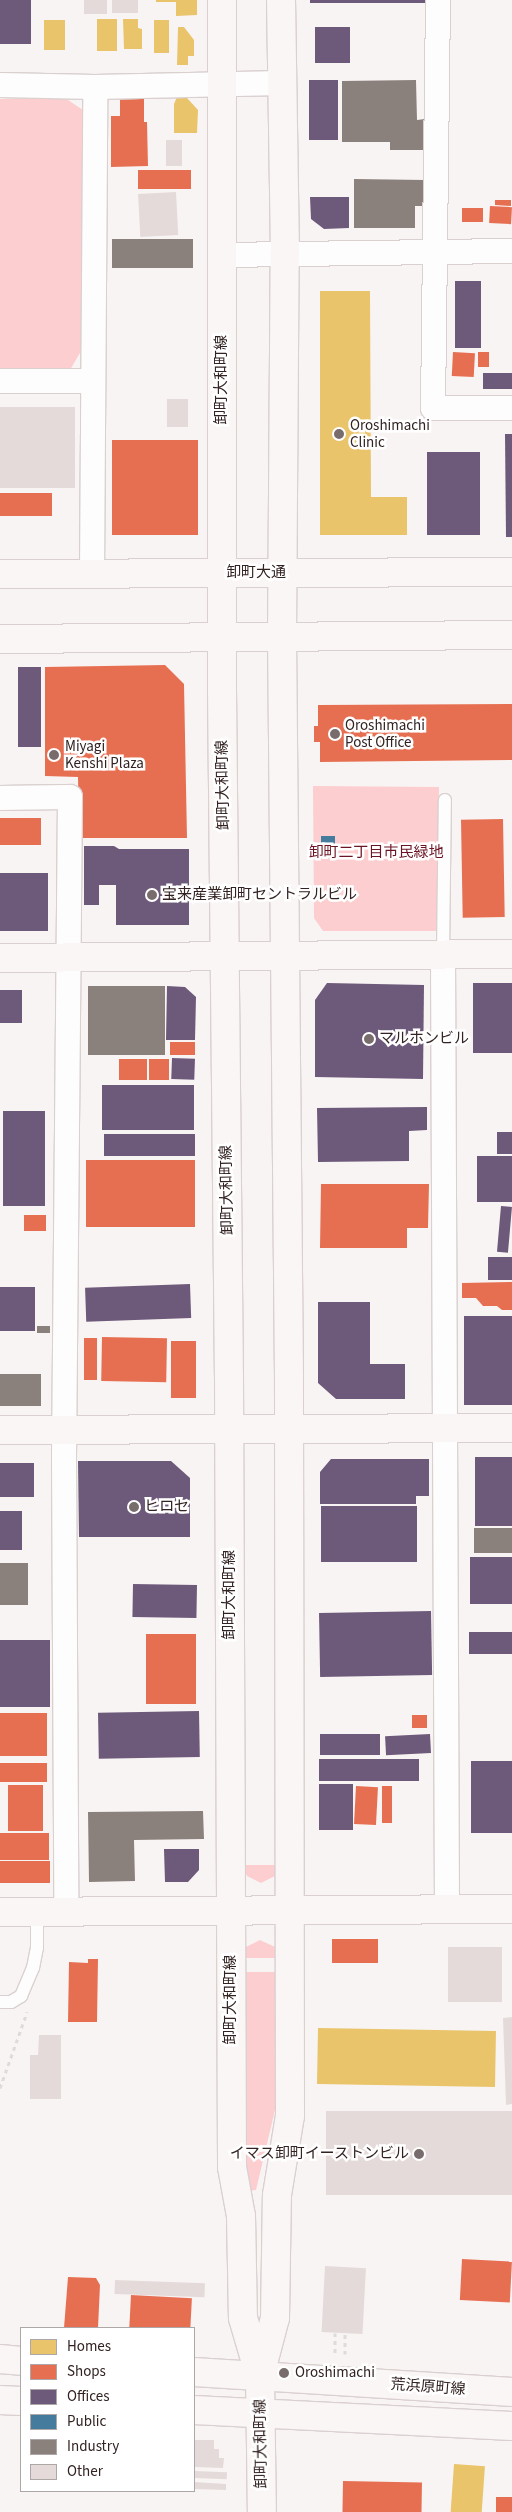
<!DOCTYPE html>
<html>
<head>
<meta charset="utf-8">
<style>
  body { margin:0 }
  #map { position:relative; width:512px; height:2512px; overflow:hidden; background:#f9f4f4; font-family:"Source Sans 3","Noto Sans JP",sans-serif }
  div>[style] { position:absolute }
  .green>* { inset:0; background:#fccecf }
  .homes>* { inset:0; background:#e9c46a; transform-origin:0 0 }
  .shops>* { inset:0; background:#e76f51; transform-origin:0 0 }
  .offices>* { inset:0; background:#6d597a; transform-origin:0 0 }
  .public>* { inset:0; background:#457b9d; transform-origin:0 0 }
  .industry>* { inset:0; background:#8a817c; transform-origin:0 0 }
  .building>* { inset:0; background:#e5dada; transform-origin:0 0 }
  .path>* { height:3px; margin-top:-1.5px; transform-origin:0; background:repeating-linear-gradient(90deg,#dddbdb 0 4px,transparent 0 8px) }
  .roads { filter:drop-shadow(1px 0 #dad0d0) drop-shadow(-1px 0 #dad0d0) drop-shadow(0 1px #dad0d0) drop-shadow(0 -1px #dad0d0) }
  .lane>* { height:12px; margin:-6px; padding:0 6px; transform-origin:6px; border-radius:6px; background:#fefdfd }
  .street>* { height:24px; margin:-12px; padding:0 12px; transform-origin:12px; border-radius:12px; background:#fefdfd }
  .secondary>* { height:28px; margin:-14px; padding:0 14px; transform-origin:14px; border-radius:14px; background:#faf6f6 }
  .dots>* { width:14px; height:14px; translate:-50% -50%; box-sizing:border-box; border:2px solid #fff; border-radius:50% }
  span { translate:-50% -50%; white-space:nowrap; text-align:center; line-height:1.15; -webkit-text-stroke:5px #fff; paint-order:stroke }
  .street-label { font-size:15px; color:#322222 }
  .poi-label { font-size:15px; color:#322222 }
  .left { translate:0 -50%; text-align:left }
  .right { translate:-100% -50%; text-align:right }
  .park-label { font-size:15px; color:#6c1423 }
  .legend { position:absolute; left:20px; top:2327px; width:175px; height:165px; box-sizing:border-box; background:#fff; border:1px solid #ada7a7; margin:0; padding:6px 9px; list-style:none; font-size:15px; color:#322222 }
  .legend li { display:flex; align-items:center; gap:10px; height:25px }
  .legend b { width:25px; border:1px solid #ada7a7 }
</style>
</head>
<body>
<div id="map">
  <div class="green">
    <i style="clip-path:polygon(65px 98px,83px 110px,84px 346px,70px 370px,0 370px,0 99px)"></i>
    <i style="clip-path:polygon(313px 786px,439px 787px,437px 931px,323px 931px,314px 918px)"></i>
    <i style="clip-path:polygon(242px 1865px,280px 1865px,277px 1875px,261px 1883px,247px 1876px)"></i>
    <i style="clip-path:polygon(260px 1940px,275px 1947px,279px 1958px,242px 1958px,244px 1948px)"></i>
    <i style="clip-path:polygon(242px 1972px,280px 1972px,280px 2089px,256px 2190px,247px 2191px)"></i>
  </div>
  <div class="homes">
    <i style="clip-path:polygon(156px 0,197px 0,197px 15px,176px 16px,176px 2px,156px 2px)"></i>
    <i style="left:117px;top:19px;width:32px;height:20px;rotate:90deg"></i>
    <i style="clip-path:polygon(123px 19px,138px 19px,138px 28px,142px 29px,142px 49px,124px 49px)"></i>
    <i style="left:44px;top:20px;width:21px;height:30px"></i>
    <i style="left:154px;top:20px;width:15px;height:33px"></i>
    <i style="clip-path:polygon(178px 27px,184px 27px,194px 40px,194px 56px,188px 56px,188px 65px,177px 65px)"></i>
    <i style="clip-path:polygon(177px 97px,187px 98px,198px 110px,197px 133px,174px 133px,174px 104px)"></i>
    <i style="clip-path:polygon(320px 291px,370px 291px,371px 497px,407px 497px,407px 535px,320px 535px)"></i>
    <i style="left:318px;top:2028px;width:178px;height:56px;rotate:1deg"></i>
    <i style="left:454px;top:2464px;width:31px;height:48px;rotate:4deg"></i>
  </div>
  <div class="shops">
    <i style="clip-path:polygon(120px 94px,144px 94px,144px 122px,147px 122px,148px 166px,111px 167px,111px 116px,120px 116px)"></i>
    <i style="left:191px;top:170px;width:19px;height:53px;rotate:90deg"></i>
    <i style="clip-path:polygon(495px 200px,511px 200px,511px 206px,495px 205px)"></i>
    <i style="left:490px;top:206px;width:22px;height:17px;rotate:3deg"></i>
    <i style="left:462px;top:208px;width:21px;height:14px"></i>
    <i style="left:453px;top:352px;width:22px;height:24px;rotate:3deg"></i>
    <i style="left:478px;top:352px;width:11px;height:15px"></i>
    <i style="left:112px;top:440px;width:86px;height:95px"></i>
    <i style="left:0;top:493px;width:52px;height:23px"></i>
    <i style="clip-path:polygon(165px 665px,184px 684px,187px 838px,79px 838px,78px 777px,45px 776px,45px 667px)"></i>
    <i style="clip-path:polygon(512px 704px,512px 760px,320px 762px,320px 742px,314px 742px,314px 726px,318px 726px,318px 705px)"></i>
    <i style="left:0;top:818px;width:41px;height:27px"></i>
    <i style="left:503px;top:819px;width:98px;height:42px;rotate:89deg"></i>
    <i style="left:170px;top:1042px;width:25px;height:13px"></i>
    <i style="left:119px;top:1059px;width:28px;height:21px"></i>
    <i style="left:149px;top:1059px;width:20px;height:21px"></i>
    <i style="left:195px;top:1160px;width:67px;height:109px;rotate:90deg"></i>
    <i style="clip-path:polygon(321px 1184px,429px 1184px,428px 1228px,407px 1228px,407px 1248px,320px 1248px)"></i>
    <i style="left:24px;top:1215px;width:22px;height:16px"></i>
    <i style="clip-path:polygon(512px 1282px,512px 1310px,502px 1310px,497px 1306px,483px 1306px,476px 1298px,462px 1298px,462px 1283px)"></i>
    <i style="left:102px;top:1337px;width:65px;height:44px;rotate:1deg"></i>
    <i style="left:84px;top:1338px;width:13px;height:42px"></i>
    <i style="left:171px;top:1341px;width:25px;height:57px"></i>
    <i style="left:146px;top:1634px;width:50px;height:70px"></i>
    <i style="left:0;top:1713px;width:47px;height:43px"></i>
    <i style="left:412px;top:1715px;width:15px;height:13px"></i>
    <i style="left:0;top:1763px;width:47px;height:19px"></i>
    <i style="left:8px;top:1785px;width:35px;height:46px"></i>
    <i style="left:356px;top:1786px;width:22px;height:38px;rotate:3deg"></i>
    <i style="left:382px;top:1786px;width:10px;height:37px"></i>
    <i style="left:0;top:1833px;width:49px;height:27px"></i>
    <i style="left:0;top:1861px;width:50px;height:22px"></i>
    <i style="left:378px;top:1939px;width:24px;height:46px;rotate:90deg"></i>
    <i style="clip-path:polygon(88px 1959px,98px 1959px,97px 2022px,68px 2022px,69px 1962px,88px 1963px)"></i>
    <i style="left:462px;top:2259px;width:50px;height:41px;rotate:3deg"></i>
    <i style="clip-path:polygon(68px 2277px,96px 2278px,100px 2285px,98px 2328px,64px 2328px)"></i>
    <i style="left:131px;top:2295px;width:61px;height:33px;rotate:3deg"></i>
    <i style="left:343px;top:2481px;width:79px;height:31px;rotate:1deg"></i>
    <i style="left:496px;top:2497px;width:16px;height:15px"></i>
  </div>
  <div class="offices">
    <i style="left:0;top:0;width:31px;height:44px"></i>
    <i style="left:310px;top:0;width:115px;height:3px"></i>
    <i style="left:350px;top:27px;width:36px;height:35px;rotate:90deg"></i>
    <i style="left:309px;top:80px;width:29px;height:60px"></i>
    <i style="clip-path:polygon(310px 197px,349px 197px,349px 228px,324px 229px,311px 219px)"></i>
    <i style="left:455px;top:281px;width:26px;height:67px"></i>
    <i style="left:483px;top:373px;width:29px;height:16px"></i>
    <i style="clip-path:polygon(505px 434px,512px 434px,512px 537px,506px 537px)"></i>
    <i style="left:427px;top:452px;width:53px;height:83px"></i>
    <i style="left:18px;top:667px;width:23px;height:80px"></i>
    <i style="clip-path:polygon(84px 846px,114px 846px,119px 849px,189px 849px,189px 925px,116px 925px,116px 885px,99px 885px,99px 905px,84px 905px)"></i>
    <i style="left:0;top:873px;width:48px;height:58px"></i>
    <i style="clip-path:polygon(327px 983px,424px 985px,423px 1079px,315px 1077px,315px 1000px)"></i>
    <i style="left:473px;top:983px;width:39px;height:70px"></i>
    <i style="clip-path:polygon(167px 986px,185px 987px,196px 997px,195px 1040px,166px 1040px)"></i>
    <i style="left:0;top:990px;width:22px;height:33px"></i>
    <i style="left:172px;top:1058px;width:23px;height:21px;rotate:2deg"></i>
    <i style="left:102px;top:1085px;width:92px;height:45px"></i>
    <i style="clip-path:polygon(427px 1107px,427px 1130px,409px 1131px,409px 1161px,318px 1162px,317px 1108px)"></i>
    <i style="left:3px;top:1111px;width:42px;height:95px"></i>
    <i style="left:497px;top:1132px;width:15px;height:22px"></i>
    <i style="left:104px;top:1134px;width:91px;height:22px"></i>
    <i style="left:477px;top:1156px;width:35px;height:46px"></i>
    <i style="left:501px;top:1206px;width:11px;height:46px;rotate:5deg"></i>
    <i style="left:488px;top:1257px;width:24px;height:23px"></i>
    <i style="left:190px;top:1284px;width:34px;height:105px;rotate:88deg"></i>
    <i style="left:0;top:1287px;width:35px;height:44px"></i>
    <i style="clip-path:polygon(318px 1302px,370px 1302px,370px 1364px,405px 1364px,405px 1399px,336px 1399px,318px 1383px)"></i>
    <i style="left:464px;top:1316px;width:48px;height:89px"></i>
    <i style="left:475px;top:1457px;width:37px;height:69px"></i>
    <i style="clip-path:polygon(331px 1459px,429px 1459px,429px 1496px,416px 1496px,416px 1504px,320px 1504px,320px 1472px)"></i>
    <i style="clip-path:polygon(78px 1461px,171px 1461px,190px 1478px,190px 1537px,79px 1537px)"></i>
    <i style="left:0;top:1463px;width:34px;height:34px"></i>
    <i style="left:321px;top:1506px;width:96px;height:56px"></i>
    <i style="left:0;top:1511px;width:22px;height:39px"></i>
    <i style="left:470px;top:1557px;width:42px;height:47px"></i>
    <i style="left:133px;top:1584px;width:64px;height:33px;rotate:1deg"></i>
    <i style="left:431px;top:1611px;width:64px;height:112px;rotate:89deg"></i>
    <i style="left:469px;top:1632px;width:43px;height:22px"></i>
    <i style="left:0;top:1640px;width:50px;height:67px"></i>
    <i style="left:199px;top:1711px;width:46px;height:101px;rotate:89deg"></i>
    <i style="left:380px;top:1734px;width:21px;height:60px;rotate:90deg"></i>
    <i style="left:430px;top:1734px;width:19px;height:45px;rotate:87deg"></i>
    <i style="left:319px;top:1759px;width:100px;height:22px"></i>
    <i style="left:471px;top:1761px;width:41px;height:72px"></i>
    <i style="left:319px;top:1784px;width:34px;height:46px"></i>
    <i style="clip-path:polygon(164px 1849px,199px 1849px,199px 1870px,188px 1882px,165px 1882px)"></i>
  </div>
  <div class="public">
    <i style="left:321px;top:836px;width:14px;height:20px"></i>
  </div>
  <div class="industry">
    <i style="clip-path:polygon(416px 80px,417px 120px,425px 119px,425px 150px,390px 150px,390px 142px,342px 142px,342px 81px)"></i>
    <i style="clip-path:polygon(354px 179px,425px 180px,425px 206px,415px 206px,415px 228px,354px 228px)"></i>
    <i style="left:193px;top:239px;width:29px;height:81px;rotate:90deg"></i>
    <i style="left:88px;top:986px;width:77px;height:69px"></i>
    <i style="left:37px;top:1326px;width:13px;height:7px"></i>
    <i style="left:0;top:1374px;width:41px;height:32px"></i>
    <i style="left:512px;top:1528px;width:25px;height:38px;rotate:90deg"></i>
    <i style="left:0;top:1563px;width:28px;height:42px"></i>
    <i style="clip-path:polygon(203px 1811px,204px 1839px,134px 1840px,135px 1881px,89px 1882px,88px 1812px)"></i>
  </div>
  <div class="building">
    <i style="left:84px;top:0;width:23px;height:14px"></i>
    <i style="left:112px;top:0;width:26px;height:13px"></i>
    <i style="left:166px;top:140px;width:16px;height:26px"></i>
    <i style="left:176px;top:192px;width:43px;height:38px;rotate:87deg"></i>
    <i style="left:167px;top:399px;width:21px;height:28px"></i>
    <i style="left:0;top:407px;width:75px;height:81px"></i>
    <i style="left:448px;top:1947px;width:54px;height:55px"></i>
    <i style="clip-path:polygon(512px 2017px,512px 2104px,506px 2105px,503px 2018px)"></i>
    <i style="clip-path:polygon(39px 2035px,61px 2035px,61px 2099px,30px 2099px,30px 2055px,38px 2055px)"></i>
    <i style="left:512px;top:2111px;width:84px;height:186px;rotate:90deg"></i>
    <i style="left:325px;top:2266px;width:41px;height:66px;rotate:3deg"></i>
    <i style="left:115px;top:2280px;width:90px;height:14px;rotate:2deg"></i>
    <i style="clip-path:polygon(194px 2440px,214px 2440px,214px 2449px,219px 2449px,219px 2458px,224px 2458px,223px 2468px,194px 2467px)"></i>
    <i style="left:194px;top:2471px;width:33px;height:7px;rotate:2deg"></i>
    <i style="clip-path:polygon(194px 2482px,226px 2484px,226px 2490px,194px 2489px)"></i>
  </div>
  <div class="path">
    <i style="left:0;top:2088px;width:81px;rotate:-70.4deg"></i>
    <i style="left:335px;top:2333px;width:21px;rotate:90deg"></i>
    <i style="left:345px;top:2354px;width:21px;rotate:-90deg"></i>
  </div>
  <div class="roads">
    <div class="lane">
      <i style="left:443px;top:954px;width:154px;rotate:-89.3deg"></i>
      <i style="left:0;top:2002px;width:11px"></i>
      <i style="left:11px;top:2002px;width:12px;rotate:-31deg"></i>
      <i style="left:21px;top:1996px;width:30px;rotate:-67deg"></i>
      <i style="left:33px;top:1968px;width:20px;rotate:-79deg"></i>
      <i style="left:37px;top:1948px;width:36px;rotate:-90deg"></i>
    </div>
    <div class="street">
      <i style="left:438px;top:0;width:408px;rotate:90.7deg"></i>
      <i style="left:433px;top:408px;width:79px"></i>
      <i style="left:0;top:85px;width:95px;rotate:1.2deg"></i>
      <i style="left:95px;top:87px;width:187px;rotate:-1.2deg"></i>
      <i style="left:222px;top:255px;width:290px;rotate:-0.8deg"></i>
      <i style="left:0;top:381px;width:93px"></i>
      <i style="left:92px;top:573px;width:486px;rotate:-89.6deg"></i>
      <i style="left:0;top:798px;width:70px;rotate:-0.8deg"></i>
      <i style="left:70px;top:797px;width:658px;rotate:90.52deg"></i>
      <i style="left:64px;top:1455px;width:457px;rotate:89.7deg"></i>
      <i style="left:443px;top:954px;width:955px;rotate:89.76deg"></i>
    </div>
    <div class="secondary">
      <i style="left:222px;top:0;width:690px;rotate:90deg"></i>
      <i style="left:222px;top:690px;width:687px;rotate:89.42deg"></i>
      <i style="left:229px;top:1377px;width:790px;rotate:89.78deg"></i>
      <i style="left:232px;top:2167px;width:50px;rotate:79.6deg"></i>
      <i style="left:241px;top:2216px;width:102px;rotate:88.9deg"></i>
      <i style="left:243px;top:2318px;width:60px;rotate:73.7deg"></i>
      <i style="left:260px;top:2376px;width:136px;rotate:89.2deg"></i>
      <i style="left:0;top:574px;width:512px;rotate:-0.22deg"></i>
      <i style="left:0;top:639px;width:512px;rotate:-0.45deg"></i>
      <i style="left:0;top:958px;width:512px;rotate:-0.45deg"></i>
      <i style="left:0;top:1430px;width:512px;rotate:-0.22deg"></i>
      <i style="left:0;top:1912px;width:512px;rotate:-0.34deg"></i>
      <i style="left:0;top:2359px;width:21px;rotate:5deg"></i>
      <i style="left:194px;top:2372px;width:319px;rotate:3.6deg"></i>
      <i style="left:260px;top:2375px;width:59px;rotate:-75.3deg"></i>
      <i style="left:275px;top:2318px;width:123px;rotate:-89.1deg"></i>
      <i style="left:277px;top:2195px;width:80px;rotate:-80.7deg"></i>
      <i style="left:290px;top:2116px;width:739px;rotate:-90.08deg"></i>
      <i style="left:289px;top:1377px;width:739px;rotate:-90.54deg"></i>
      <i style="left:282px;top:638px;width:384px;rotate:-89.6deg"></i>
      <i style="left:285px;top:254px;width:254px;rotate:-90.9deg"></i>
      <i style="left:0;top:2400px;width:21px;rotate:3deg"></i>
      <i style="left:194px;top:2410px;width:318px;rotate:2.9deg"></i>
    </div>
  </div>
  <div class="dots">
    <i style="left:339px;top:434px;background:#786c6c"></i>
    <i style="left:335px;top:734px;background:#786c6c"></i>
    <i style="left:54px;top:755px;background:#786c6c"></i>
    <i style="left:152px;top:895px;background:#786c6c"></i>
    <i style="left:369px;top:1039px;background:#786c6c"></i>
    <i style="left:134px;top:1507px;background:#786c6c"></i>
    <i style="left:419px;top:2154px;background:#786c6c"></i>
    <i style="left:284px;top:2373px;background:#786c6c"></i>
  </div>
  <div class="street-label">
    <span style="left:222px;top:380px;rotate:-90deg">卸町大和町線</span>
    <span style="left:256px;top:573px">卸町大通</span>
    <span style="left:223px;top:785px;rotate:-91deg">卸町大和町線</span>
    <span style="left:227px;top:1190px;rotate:-91deg">卸町大和町線</span>
    <span style="left:230px;top:1595px;rotate:-90deg">卸町大和町線</span>
    <span style="left:231px;top:2000px;rotate:-90deg">卸町大和町線</span>
    <span style="left:428px;top:2387px;rotate:4deg">荒浜原町線</span>
    <span style="left:261px;top:2444px;rotate:-91deg">卸町大和町線</span>
  </div>
  <div class="poi-label">
    <span class="left" style="left:350px;top:434px">Oroshimachi<br>Clinic</span>
    <span class="left" style="left:345px;top:734px">Oroshimachi<br>Post Office</span>
    <span class="left" style="left:65px;top:755px">Miyagi<br>Kenshi Plaza</span>
    <span class="left" style="left:162px;top:895px">宝来産業卸町セントラルビル</span>
    <span class="left" style="left:379px;top:1039px">マルホンビル</span>
    <span class="left" style="left:144px;top:1507px">ヒロセ</span>
    <span class="right" style="left:409px;top:2154px">イマス卸町イーストンビル</span>
    <span class="left" style="left:295px;top:2373px">Oroshimachi</span>
  </div>
  <div class="park-label">
    <span style="left:376px;top:853px">卸町二丁目市民緑地</span>
  </div>
  <ul class="legend">
  <li><b style="height:14px;background:#e9c46a"></b>Homes</li>
  <li><b style="height:14px;background:#e76f51"></b>Shops</li>
  <li><b style="height:14px;background:#6d597a"></b>Offices</li>
  <li><b style="height:14px;background:#457b9d"></b>Public</li>
  <li><b style="height:14px;background:#8a817c"></b>Industry</li>
  <li><b style="height:14px;background:#e5dada"></b>Other</li>
  </ul>
</div>
</body>
</html>
